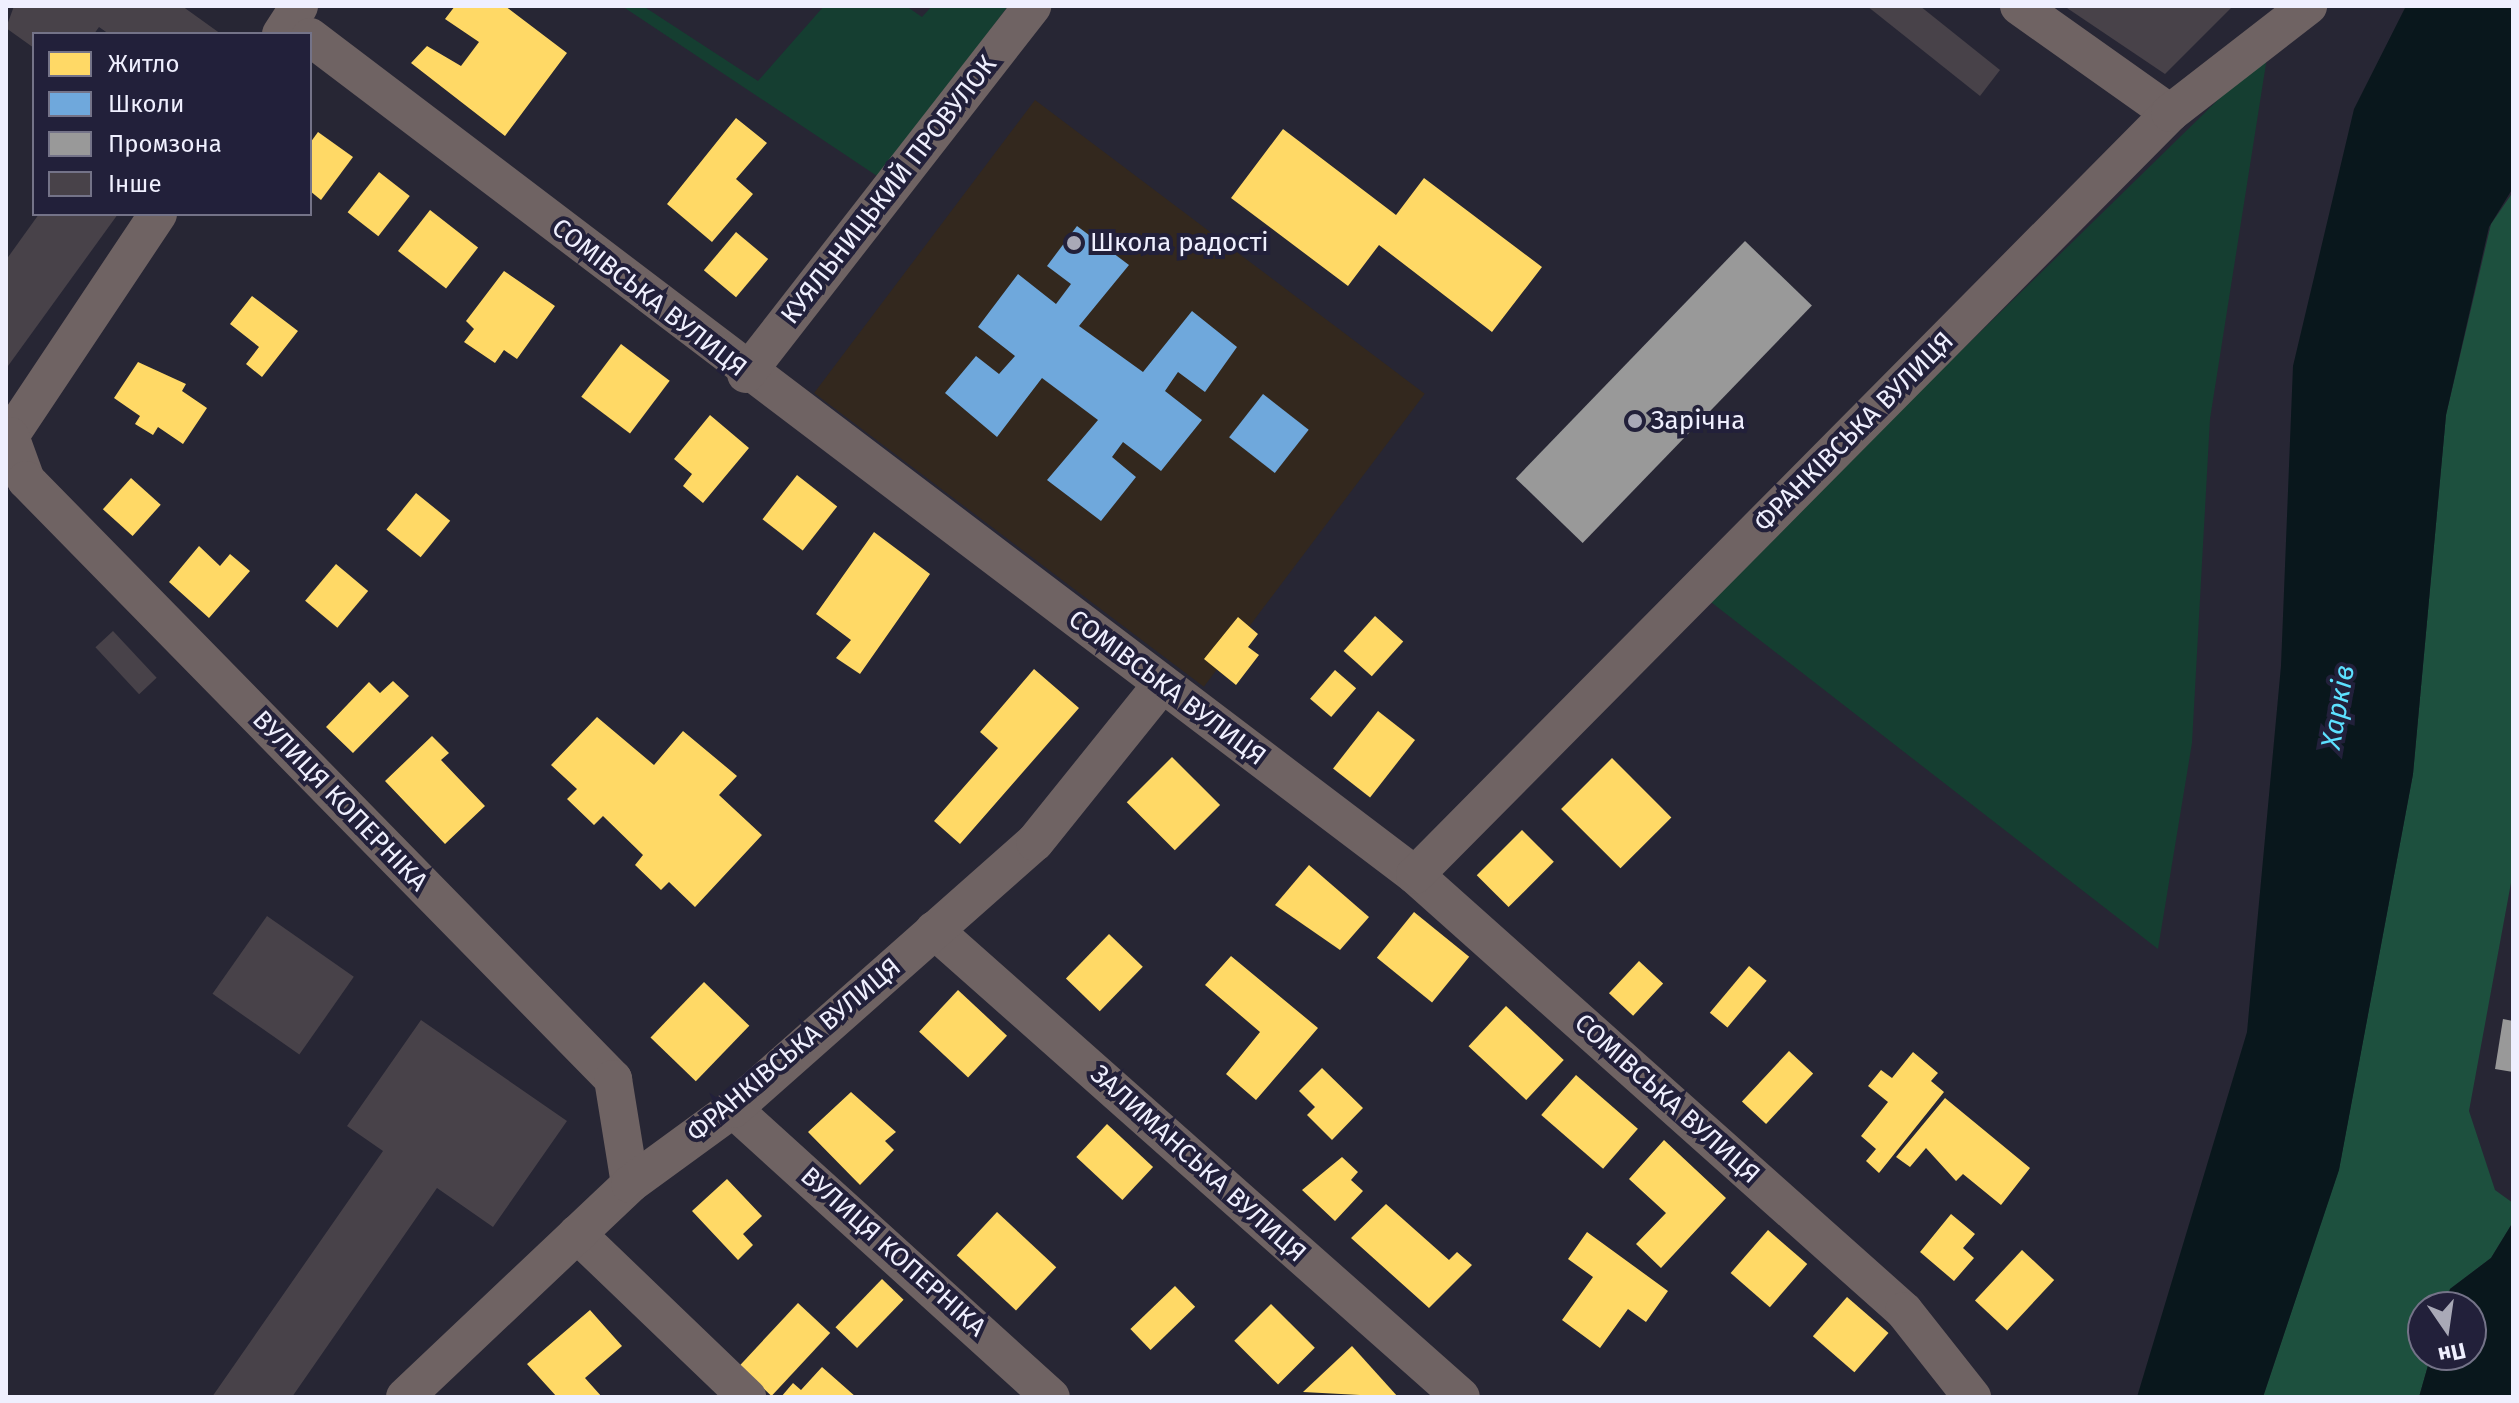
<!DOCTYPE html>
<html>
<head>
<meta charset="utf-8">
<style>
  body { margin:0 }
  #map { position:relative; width:2519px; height:1403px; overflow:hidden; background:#272634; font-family:"Fira Sans",sans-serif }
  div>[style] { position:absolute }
  .education>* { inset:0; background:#33281e; transform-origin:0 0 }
  .green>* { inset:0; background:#153e31 }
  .forest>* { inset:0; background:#1d503e }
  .water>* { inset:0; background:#09171c }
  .homes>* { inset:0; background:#ffd966; transform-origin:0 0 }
  .schools>* { inset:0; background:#6fa8dc; transform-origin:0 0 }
  .industry>* { inset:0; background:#999; transform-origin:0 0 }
  .building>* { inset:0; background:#484249; transform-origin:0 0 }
  .minor>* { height:38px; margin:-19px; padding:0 19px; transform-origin:19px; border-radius:19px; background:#6f6363 }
  .dots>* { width:22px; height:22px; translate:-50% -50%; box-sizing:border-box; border:4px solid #22203a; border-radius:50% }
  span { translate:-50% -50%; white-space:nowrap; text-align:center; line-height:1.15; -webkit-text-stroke:8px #22203a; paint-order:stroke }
  .street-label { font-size:26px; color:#efeffe }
  .poi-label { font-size:26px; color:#efeffe }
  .left { translate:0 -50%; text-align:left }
  .water-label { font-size:28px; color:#5de1ff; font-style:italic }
  .frame { position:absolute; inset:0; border:8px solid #efeffe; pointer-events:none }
  .legend { position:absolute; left:32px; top:32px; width:280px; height:184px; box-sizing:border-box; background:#22203a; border:2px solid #747388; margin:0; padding:10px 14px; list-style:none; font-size:24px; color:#efeffe }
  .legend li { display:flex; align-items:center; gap:16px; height:40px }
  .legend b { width:40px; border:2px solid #747388 }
  .north { position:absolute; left:2407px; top:1291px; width:80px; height:80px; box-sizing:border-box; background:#22203a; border:2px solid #747388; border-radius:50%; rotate:167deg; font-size:22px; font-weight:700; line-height:32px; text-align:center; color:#efeffe }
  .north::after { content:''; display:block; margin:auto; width:28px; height:36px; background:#a9a9b7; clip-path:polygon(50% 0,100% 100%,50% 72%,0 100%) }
</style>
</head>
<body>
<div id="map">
  <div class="education">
    <i style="left:1035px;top:100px;width:488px;height:367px;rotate:37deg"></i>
  </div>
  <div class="green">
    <i style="clip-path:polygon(622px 6px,643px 6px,758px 81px,824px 6px,906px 6px,922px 17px,932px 6px,1008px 6px,880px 178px)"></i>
    <i style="clip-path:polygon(2268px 51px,2210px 419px,2192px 743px,2158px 949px,1707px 599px)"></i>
  </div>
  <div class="forest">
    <i style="clip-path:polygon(2513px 192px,2513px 872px,2469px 1111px,2495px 1190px,2513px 1203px,2513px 1222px,2491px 1258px,2450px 1289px,2445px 1307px,2423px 1307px,2423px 1355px,2431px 1355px,2419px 1397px,2263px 1397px,2339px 1169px,2413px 774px,2446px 415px,2491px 224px)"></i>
  </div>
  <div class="water">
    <i style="clip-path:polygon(2406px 6px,2513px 6px,2513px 188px,2489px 227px,2446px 415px,2413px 774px,2339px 1170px,2263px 1397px,2137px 1397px,2247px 1032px,2281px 666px,2293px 366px,2354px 109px)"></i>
    <i style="clip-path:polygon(2513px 1222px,2513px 1397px,2419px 1397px,2431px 1355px,2471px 1355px,2471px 1307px,2445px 1307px,2450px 1289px,2491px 1258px)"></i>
  </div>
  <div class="homes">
    <i style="clip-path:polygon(455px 6px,505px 6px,567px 53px,505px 136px,411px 63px,427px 46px,461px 66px,479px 42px,445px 19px)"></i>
    <i style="clip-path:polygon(736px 118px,767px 143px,736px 179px,753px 194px,712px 242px,667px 204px)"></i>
    <i style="clip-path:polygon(1283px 129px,1396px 215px,1424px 178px,1542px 267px,1492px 332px,1379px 245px,1348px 286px,1231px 198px)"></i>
    <i style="clip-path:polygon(318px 132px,353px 157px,321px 200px,310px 191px,310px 143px)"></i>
    <i style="left:379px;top:172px;width:39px;height:51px;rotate:38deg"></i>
    <i style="left:430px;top:210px;width:61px;height:52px;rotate:38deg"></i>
    <i style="left:736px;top:232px;width:42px;height:50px;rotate:40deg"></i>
    <i style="clip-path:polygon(504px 271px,555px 306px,517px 359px,504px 350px,495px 363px,464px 342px,474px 329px,466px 321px)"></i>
    <i style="clip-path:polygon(252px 296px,298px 331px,262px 377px,246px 364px,259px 347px,230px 324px)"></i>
    <i style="left:621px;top:344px;width:61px;height:66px;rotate:37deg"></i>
    <i style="clip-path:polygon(138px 362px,186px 384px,182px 391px,207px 408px,183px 444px,158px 427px,153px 435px,135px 424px,140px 416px,114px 398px)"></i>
    <i style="clip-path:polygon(710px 415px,749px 448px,703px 503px,683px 486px,692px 474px,674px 459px)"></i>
    <i style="left:797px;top:475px;width:51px;height:56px;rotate:38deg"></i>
    <i style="left:131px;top:478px;width:40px;height:42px;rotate:42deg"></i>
    <i style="left:416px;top:493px;width:44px;height:47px;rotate:39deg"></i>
    <i style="clip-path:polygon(874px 532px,930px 574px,860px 674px,836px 658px,851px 640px,816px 614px)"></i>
    <i style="clip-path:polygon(199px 546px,220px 566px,230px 554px,250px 571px,209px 618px,169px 582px)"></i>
    <i style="left:336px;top:564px;width:42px;height:48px;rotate:40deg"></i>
    <i style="left:1375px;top:616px;width:38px;height:47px;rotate:42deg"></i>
    <i style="clip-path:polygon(1238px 617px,1258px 634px,1248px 647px,1259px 655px,1236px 685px,1204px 659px)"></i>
    <i style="clip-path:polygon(1034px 669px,1079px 708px,960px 844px,934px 821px,998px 748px,980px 732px)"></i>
    <i style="left:1335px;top:670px;width:28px;height:38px;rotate:41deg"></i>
    <i style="clip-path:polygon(393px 681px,409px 696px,353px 753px,326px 727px,369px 682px,380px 693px)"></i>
    <i style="left:1378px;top:711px;width:47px;height:73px;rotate:38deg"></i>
    <i style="clip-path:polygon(597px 717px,654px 765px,683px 731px,737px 776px,719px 795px,762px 835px,695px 907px,669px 882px,661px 890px,635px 865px,643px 855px,603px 816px,594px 825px,567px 799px,577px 789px,551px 765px)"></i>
    <i style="clip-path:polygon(432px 736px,449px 753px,441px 760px,485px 806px,445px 844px,385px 781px)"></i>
    <i style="left:1172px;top:757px;width:68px;height:64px;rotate:45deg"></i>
    <i style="left:1612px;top:758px;width:84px;height:72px;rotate:45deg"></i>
    <i style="left:1522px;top:830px;width:45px;height:64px;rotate:45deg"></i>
    <i style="clip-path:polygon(1309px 865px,1369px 917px,1340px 950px,1275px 905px)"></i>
    <i style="left:1414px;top:912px;width:71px;height:59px;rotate:39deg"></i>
    <i style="left:1109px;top:934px;width:47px;height:62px;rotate:44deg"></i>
    <i style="clip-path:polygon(1231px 956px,1318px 1028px,1256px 1100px,1226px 1074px,1260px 1032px,1205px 985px)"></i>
    <i style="left:1639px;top:961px;width:33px;height:44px;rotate:43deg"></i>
    <i style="left:1749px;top:966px;width:23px;height:61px;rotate:40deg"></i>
    <i style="left:704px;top:982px;width:63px;height:77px;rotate:44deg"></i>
    <i style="left:958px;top:990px;width:67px;height:57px;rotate:43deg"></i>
    <i style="left:1506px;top:1006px;width:79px;height:55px;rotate:43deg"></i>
    <i style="left:1789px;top:1051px;width:33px;height:69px;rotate:43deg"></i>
    <i style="clip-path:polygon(1913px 1052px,1938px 1073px,1931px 1081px,1944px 1092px,1879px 1173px,1866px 1161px,1876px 1149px,1861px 1136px,1888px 1102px,1868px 1086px,1881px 1070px,1892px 1078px)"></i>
    <i style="clip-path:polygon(1322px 1068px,1363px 1108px,1332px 1140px,1307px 1115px,1315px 1107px,1299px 1091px)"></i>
    <i style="left:1576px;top:1075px;width:82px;height:53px;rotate:41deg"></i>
    <i style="clip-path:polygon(851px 1092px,896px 1132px,885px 1141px,894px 1150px,860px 1185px,808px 1132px)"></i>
    <i style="clip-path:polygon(1945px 1098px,2030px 1168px,2001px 1205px,1963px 1174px,1956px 1181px,1926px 1148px,1910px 1167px,1896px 1157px)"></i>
    <i style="left:1107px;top:1124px;width:63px;height:45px;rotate:43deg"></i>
    <i style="clip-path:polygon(1664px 1140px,1726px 1198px,1661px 1268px,1636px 1244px,1666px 1213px,1629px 1179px)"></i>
    <i style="clip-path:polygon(1342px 1157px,1358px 1172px,1351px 1180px,1363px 1191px,1335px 1221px,1302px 1190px)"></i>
    <i style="clip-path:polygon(727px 1179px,762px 1216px,743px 1234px,753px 1245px,738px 1260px,692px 1211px)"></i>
    <i style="clip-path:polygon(1386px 1204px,1449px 1260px,1457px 1252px,1472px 1265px,1429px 1308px,1351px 1238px)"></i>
    <i style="left:997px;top:1212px;width:81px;height:59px;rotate:43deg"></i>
    <i style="clip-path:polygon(1951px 1214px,1975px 1234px,1963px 1248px,1974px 1258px,1954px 1281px,1920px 1252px)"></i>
    <i style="left:1768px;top:1230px;width:52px;height:57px;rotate:41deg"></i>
    <i style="clip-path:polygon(1587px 1232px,1668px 1291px,1646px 1322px,1628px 1309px,1600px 1348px,1562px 1320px,1593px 1277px,1568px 1259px)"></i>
    <i style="left:2022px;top:1250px;width:44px;height:69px;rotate:43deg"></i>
    <i style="left:882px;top:1279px;width:30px;height:67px;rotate:44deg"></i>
    <i style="left:1175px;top:1286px;width:29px;height:62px;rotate:46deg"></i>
    <i style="left:1847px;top:1297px;width:55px;height:52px;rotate:41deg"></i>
    <i style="left:798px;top:1303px;width:44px;height:86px;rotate:43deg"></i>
    <i style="left:1271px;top:1304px;width:62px;height:52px;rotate:45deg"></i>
    <i style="clip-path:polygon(590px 1310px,622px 1346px,585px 1378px,602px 1397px,557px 1397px,527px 1364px)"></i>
    <i style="clip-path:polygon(1352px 1346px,1398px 1397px,1303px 1392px)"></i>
    <i style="clip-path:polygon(822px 1367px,856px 1397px,781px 1397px,793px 1383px,801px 1390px)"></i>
  </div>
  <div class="schools">
    <i style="clip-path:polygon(1077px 226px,1129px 265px,1079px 326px,1143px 372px,1192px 311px,1237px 347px,1205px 392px,1178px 372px,1165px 391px,1202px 420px,1161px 471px,1123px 442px,1112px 457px,1136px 477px,1101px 521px,1047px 480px,1098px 420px,1042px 378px,997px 437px,945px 393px,976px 356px,999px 374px,1015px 356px,978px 327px,1018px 274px,1056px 304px,1071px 284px,1047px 266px)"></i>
    <i style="left:1263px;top:394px;width:58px;height:55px;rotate:38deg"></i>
  </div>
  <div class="industry">
    <i style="left:1745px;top:241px;width:93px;height:330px;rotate:44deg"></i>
    <i style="clip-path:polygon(2503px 1019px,2513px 1021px,2513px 1072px,2495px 1069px)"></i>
  </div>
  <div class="building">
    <i style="clip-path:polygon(14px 6px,182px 6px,221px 34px,109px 34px,99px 27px,94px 34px,34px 34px,34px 48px,6px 28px)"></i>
    <i style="clip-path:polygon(1867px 6px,1920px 6px,2000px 70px,1980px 96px)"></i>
    <i style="clip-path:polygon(2064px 6px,2233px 6px,2165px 74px)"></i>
    <i style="clip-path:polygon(39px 214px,118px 214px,8px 366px,6px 260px)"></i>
    <i style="left:113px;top:631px;width:64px;height:24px;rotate:47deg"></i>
    <i style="left:267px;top:916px;width:106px;height:95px;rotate:35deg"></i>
    <i style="clip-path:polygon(421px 1020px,567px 1121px,493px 1227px,437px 1188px,292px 1397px,212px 1397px,383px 1151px,347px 1126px)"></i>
  </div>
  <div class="minor">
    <i style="left:2019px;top:6px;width:185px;rotate:35.3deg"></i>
    <i style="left:281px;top:34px;width:33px;rotate:-57deg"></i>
    <i style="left:310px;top:37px;width:1387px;rotate:37.18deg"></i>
    <i style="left:1415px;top:875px;width:655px;rotate:41.72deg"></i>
    <i style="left:1904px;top:1311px;width:110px;rotate:51.7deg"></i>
    <i style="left:158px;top:214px;width:267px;rotate:123.7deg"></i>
    <i style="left:10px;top:436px;width:47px;rotate:70deg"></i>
    <i style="left:26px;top:480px;width:839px;rotate:45.58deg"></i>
    <i style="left:613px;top:1079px;width:106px;rotate:80.8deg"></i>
    <i style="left:746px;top:374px;width:466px;rotate:-52.1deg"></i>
    <i style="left:1415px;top:875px;width:1073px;rotate:-45.26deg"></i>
    <i style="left:2170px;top:113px;width:175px;rotate:-37.8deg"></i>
    <i style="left:934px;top:930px;width:704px;rotate:41.55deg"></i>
    <i style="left:733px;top:1109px;width:429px;rotate:42.2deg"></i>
    <i style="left:577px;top:1234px;width:236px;rotate:43.8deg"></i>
    <i style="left:405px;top:1397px;width:310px;rotate:-43.4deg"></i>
    <i style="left:630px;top:1184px;width:127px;rotate:-36.1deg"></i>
    <i style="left:733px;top:1109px;width:403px;rotate:-41.5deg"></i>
    <i style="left:1035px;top:842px;width:203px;rotate:-51.2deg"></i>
  </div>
  <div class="dots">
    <i style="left:1074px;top:243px;background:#a9a9b7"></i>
    <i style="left:1635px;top:421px;background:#a9a9b7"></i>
  </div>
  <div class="street-label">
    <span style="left:889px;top:190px;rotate:-52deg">КУЯЛЬНИЦЬКИЙ ПРОВУЛОК</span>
    <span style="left:649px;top:298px;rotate:38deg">СОМІВСЬКА ВУЛИЦЯ</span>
    <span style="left:1854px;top:432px;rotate:-45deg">ФРАНКІВСЬКА ВУЛИЦЯ</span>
    <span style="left:1167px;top:688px;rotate:37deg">СОМІВСЬКА ВУЛИЦЯ</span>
    <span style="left:340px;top:801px;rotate:46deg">ВУЛИЦЯ КОПЕРНІКА</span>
    <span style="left:794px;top:1050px;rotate:-40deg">ФРАНКІВСЬКА ВУЛИЦЯ</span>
    <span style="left:1667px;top:1099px;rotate:42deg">СОМІВСЬКА ВУЛИЦЯ</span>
    <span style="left:1198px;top:1164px;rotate:42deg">ЗАЛИМАНСЬКА ВУЛИЦЯ</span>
    <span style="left:893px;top:1252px;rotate:42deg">ВУЛИЦЯ КОПЕРНІКА</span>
  </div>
  <div class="poi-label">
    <span class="left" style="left:1090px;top:243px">Школа радості</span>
    <span class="left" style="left:1651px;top:421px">Зарічна</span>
  </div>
  <div class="water-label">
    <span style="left:2338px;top:707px;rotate:-80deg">Харків</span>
  </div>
  <div class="frame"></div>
  <ul class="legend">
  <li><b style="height:22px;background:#ffd966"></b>Житло</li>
  <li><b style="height:22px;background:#6fa8dc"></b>Школи</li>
  <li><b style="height:22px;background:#999"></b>Промзона</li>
  <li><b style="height:22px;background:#484249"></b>Інше</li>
  </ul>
  <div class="north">Пн</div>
</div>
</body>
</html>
